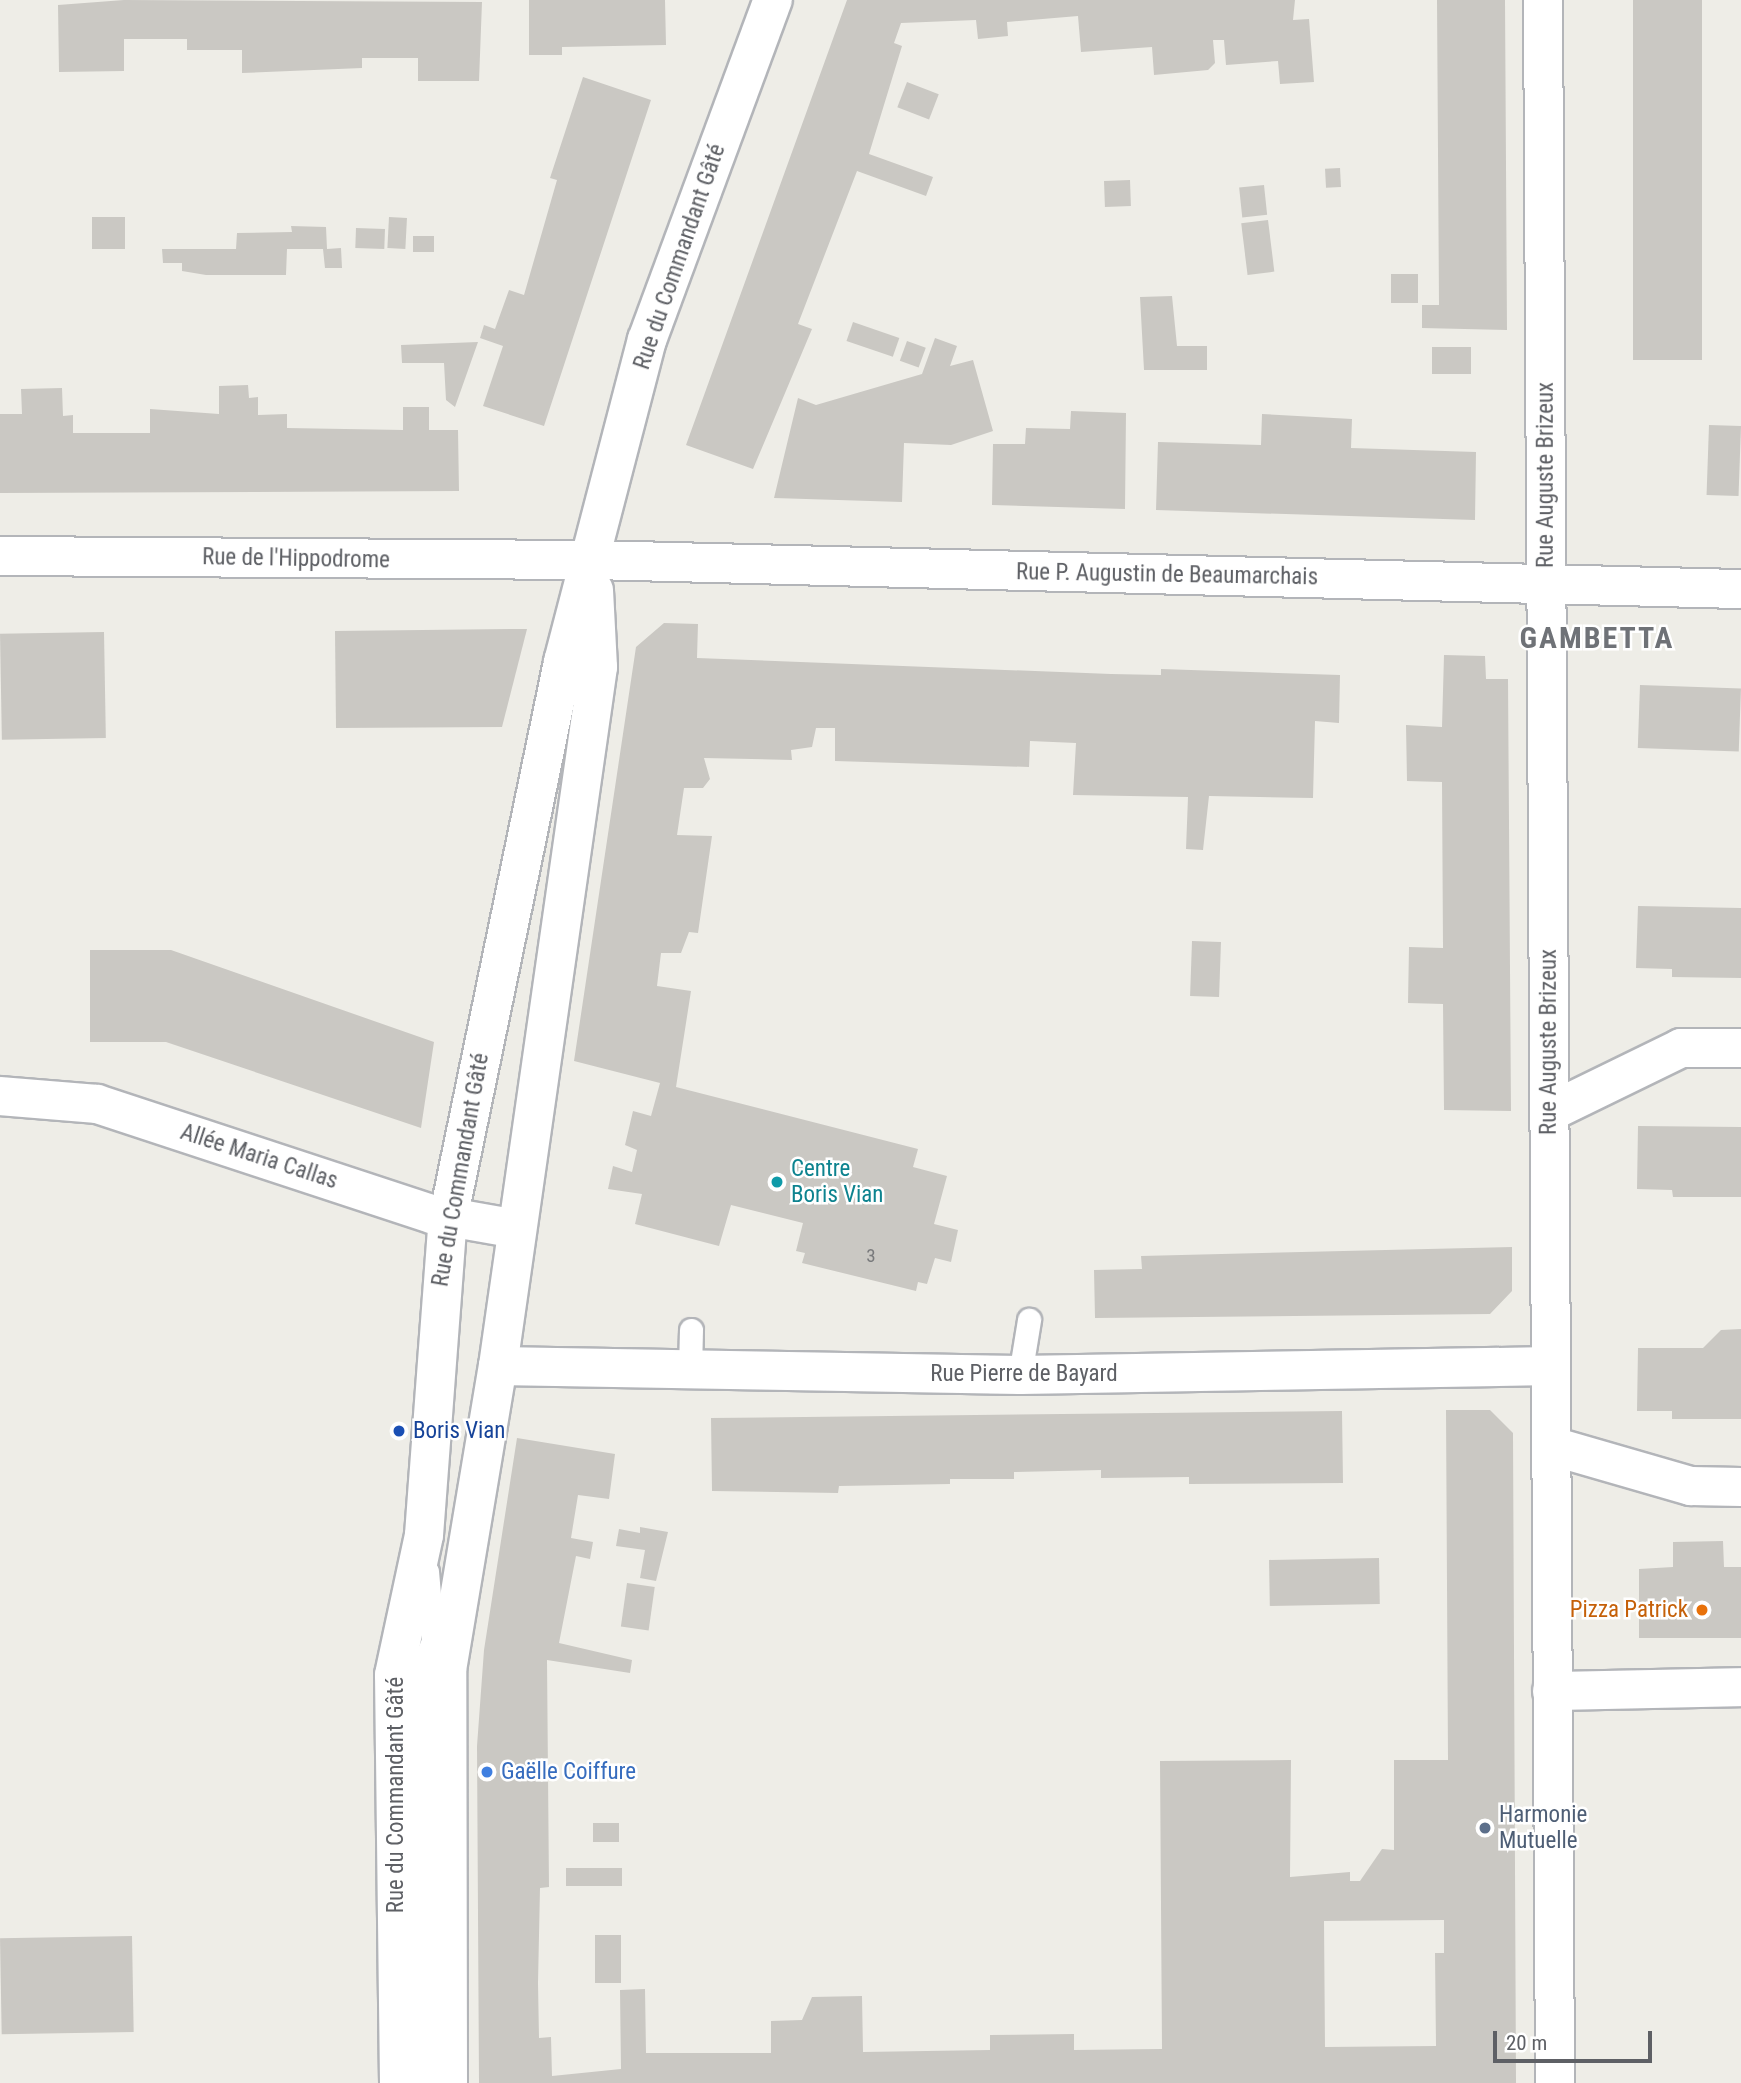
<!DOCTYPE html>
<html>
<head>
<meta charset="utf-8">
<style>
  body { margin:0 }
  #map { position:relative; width:1741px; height:2083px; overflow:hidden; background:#eeede7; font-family:"Roboto Condensed",sans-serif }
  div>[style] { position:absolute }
  .building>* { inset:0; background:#cac8c3; transform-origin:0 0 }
  .roads { filter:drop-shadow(2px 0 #b3b5b9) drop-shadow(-2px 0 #b3b5b9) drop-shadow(0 2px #b3b5b9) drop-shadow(0 -2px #b3b5b9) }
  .service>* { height:23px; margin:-11.5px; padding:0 11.5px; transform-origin:11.5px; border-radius:11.5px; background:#fff }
  .minor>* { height:38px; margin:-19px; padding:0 19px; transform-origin:19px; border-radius:19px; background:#fff }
  .tertiary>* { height:38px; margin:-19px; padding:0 19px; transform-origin:19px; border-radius:19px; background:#fff }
  .dots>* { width:19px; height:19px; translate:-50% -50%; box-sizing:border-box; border:4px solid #fff; border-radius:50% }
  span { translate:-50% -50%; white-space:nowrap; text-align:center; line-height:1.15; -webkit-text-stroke:5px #fff; paint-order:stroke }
  .number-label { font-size:19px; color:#797a7c }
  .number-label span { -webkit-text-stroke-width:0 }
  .street-label { font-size:23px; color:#5e6065 }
  .culture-label { font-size:23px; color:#0d838f }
  .left { translate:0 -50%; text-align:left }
  .transit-label { font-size:23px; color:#164399 }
  .food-label { font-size:23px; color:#c56008 }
  .right { translate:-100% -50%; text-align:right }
  .shop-label { font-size:23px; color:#366cbe }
  .service-label { font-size:23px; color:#4e5e75 }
  .district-label { font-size:30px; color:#6f7277; font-weight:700; letter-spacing:2px }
  .scale { position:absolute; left:1493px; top:2031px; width:159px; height:32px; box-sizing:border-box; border:4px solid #5e6065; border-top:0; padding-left:9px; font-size:21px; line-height:24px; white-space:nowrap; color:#5e6065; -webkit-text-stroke:5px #fff; paint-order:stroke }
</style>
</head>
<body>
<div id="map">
  <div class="building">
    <i style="clip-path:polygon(124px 0,482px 2px,479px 81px,418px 81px,418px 58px,362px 58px,362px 68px,242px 73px,242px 50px,187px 50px,187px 39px,124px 39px,124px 71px,59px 72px,58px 5px)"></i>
    <i style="clip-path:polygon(529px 0,665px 0,666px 45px,562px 47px,562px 55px,529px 55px)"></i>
    <i style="clip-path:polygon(847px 0,1295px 0,1293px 20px,1309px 19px,1314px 82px,1280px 84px,1278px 61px,1226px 65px,1224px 40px,1213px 40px,1215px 63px,1208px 70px,1154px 75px,1152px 47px,1081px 52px,1078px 16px,1007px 22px,1008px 36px,978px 39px,976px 20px,901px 23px,894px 43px,902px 46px,869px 154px,933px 177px,926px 196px,857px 171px,798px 324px,812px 329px,753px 469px,686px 445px)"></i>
    <i style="clip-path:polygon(1437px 0,1505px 0,1507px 330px,1422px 328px,1422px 305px,1439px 305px)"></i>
    <i style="left:1633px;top:0;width:69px;height:360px"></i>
    <i style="clip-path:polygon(583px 77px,651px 100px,544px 426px,483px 406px,503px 346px,480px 338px,484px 325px,495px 329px,509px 290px,524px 295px,557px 180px,550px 178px)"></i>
    <i style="left:907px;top:82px;width:34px;height:27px;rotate:21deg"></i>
    <i style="left:1340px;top:168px;width:19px;height:15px;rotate:87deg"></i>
    <i style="left:1130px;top:180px;width:26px;height:26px;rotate:88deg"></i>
    <i style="left:1264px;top:185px;width:30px;height:25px;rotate:84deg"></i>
    <i style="left:125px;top:217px;width:32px;height:33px;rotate:90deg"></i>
    <i style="left:389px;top:217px;width:18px;height:31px;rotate:3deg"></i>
    <i style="left:1268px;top:220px;width:52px;height:27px;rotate:83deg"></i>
    <i style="clip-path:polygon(291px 226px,326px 227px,327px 249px,341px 248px,342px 268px,325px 268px,323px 249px,287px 249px,286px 275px,206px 275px,182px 271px,182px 263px,163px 263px,162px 249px,236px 249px,237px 233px,292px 232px)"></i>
    <i style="left:356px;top:228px;width:29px;height:20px;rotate:2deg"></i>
    <i style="left:413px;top:236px;width:21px;height:16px"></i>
    <i style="left:1391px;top:274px;width:27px;height:29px"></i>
    <i style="clip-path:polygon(1172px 296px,1177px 346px,1207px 346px,1207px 370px,1144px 370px,1140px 297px)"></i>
    <i style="left:853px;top:322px;width:49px;height:20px;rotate:19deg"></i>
    <i style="clip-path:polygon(935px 338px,957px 346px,950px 366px,973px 360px,993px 431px,951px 445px,904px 443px,902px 502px,774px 498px,798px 398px,816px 405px,922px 374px)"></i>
    <i style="left:907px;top:341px;width:20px;height:21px;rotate:20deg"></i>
    <i style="clip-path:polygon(478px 342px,455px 407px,446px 400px,444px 363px,402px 363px,401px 345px)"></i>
    <i style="left:1432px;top:347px;width:39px;height:27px"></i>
    <i style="clip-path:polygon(248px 385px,249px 398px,258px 397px,258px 415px,287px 414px,287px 428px,403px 430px,403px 407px,429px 407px,429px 430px,458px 430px,459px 491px,0 493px,0 414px,22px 414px,21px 389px,62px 388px,63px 416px,73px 415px,73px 433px,150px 433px,150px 409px,219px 414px,219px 386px)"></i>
    <i style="clip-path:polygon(1071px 411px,1126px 413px,1125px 509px,992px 505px,993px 444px,1025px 444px,1026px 428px,1070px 429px)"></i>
    <i style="clip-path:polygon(1262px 414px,1352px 419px,1351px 448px,1476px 452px,1475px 520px,1156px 510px,1158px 442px,1261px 445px)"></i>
    <i style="left:1709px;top:425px;width:32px;height:70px;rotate:2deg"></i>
    <i style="clip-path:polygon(664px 623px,698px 624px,697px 658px,1111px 674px,1161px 675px,1161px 669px,1340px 675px,1339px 723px,1315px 721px,1313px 798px,1209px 796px,1203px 850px,1186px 849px,1188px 797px,1073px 795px,1076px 743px,1030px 741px,1029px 767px,835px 761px,835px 728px,816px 728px,812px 747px,791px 750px,792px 760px,704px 758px,710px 779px,703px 788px,684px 788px,677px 835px,712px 836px,698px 933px,689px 932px,681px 953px,661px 953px,657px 986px,691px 991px,676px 1087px,918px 1149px,913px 1167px,947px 1176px,934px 1224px,958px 1230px,951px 1262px,935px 1258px,927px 1284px,918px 1282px,916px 1291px,802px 1263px,805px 1253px,796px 1251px,803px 1223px,731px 1205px,719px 1246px,635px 1224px,642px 1194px,608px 1189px,613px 1166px,632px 1172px,637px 1150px,625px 1145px,633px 1111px,651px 1116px,660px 1083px,574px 1061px,636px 647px)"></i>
    <i style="clip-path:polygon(516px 629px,527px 629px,502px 727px,336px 728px,335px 631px)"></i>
    <i style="left:104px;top:632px;width:106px;height:104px;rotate:89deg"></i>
    <i style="clip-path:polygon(1444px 655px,1485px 656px,1486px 679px,1508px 679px,1511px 1111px,1444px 1110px,1443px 1004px,1408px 1003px,1409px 947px,1443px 948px,1442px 782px,1407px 781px,1406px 725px,1442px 727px)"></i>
    <i style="left:1640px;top:685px;width:101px;height:63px;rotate:2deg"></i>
    <i style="clip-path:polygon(1638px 906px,1741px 908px,1741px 978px,1672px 977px,1672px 969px,1636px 968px)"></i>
    <i style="left:1192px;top:941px;width:29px;height:55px;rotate:2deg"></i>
    <i style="clip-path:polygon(90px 950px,171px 950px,434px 1042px,421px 1128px,166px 1042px,90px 1042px)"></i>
    <i style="clip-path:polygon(1638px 1126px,1741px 1127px,1741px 1197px,1673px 1197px,1672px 1190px,1637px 1189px)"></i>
    <i style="clip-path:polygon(1512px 1247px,1512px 1291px,1490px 1314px,1095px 1318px,1094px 1270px,1142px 1269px,1141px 1256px)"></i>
    <i style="clip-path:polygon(1741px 1329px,1741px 1419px,1672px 1419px,1672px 1411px,1637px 1411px,1638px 1348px,1703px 1348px,1721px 1330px)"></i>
    <i style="clip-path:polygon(evenodd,1446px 1410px,1490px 1410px,1513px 1433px,1516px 2083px,479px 2083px,477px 1746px,484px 1650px,517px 1438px,615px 1454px,609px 1499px,578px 1495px,571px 1538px,593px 1542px,590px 1559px,576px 1556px,559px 1643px,632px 1660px,630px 1673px,547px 1660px,549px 1887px,540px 1888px,538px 1983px,539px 2038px,551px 2037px,552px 2076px,621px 2069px,620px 1990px,645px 1989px,646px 2053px,771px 2053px,771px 2021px,802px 2020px,812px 1997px,862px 1996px,863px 2052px,990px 2050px,990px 2035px,1074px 2034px,1074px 2050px,1162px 2049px,1160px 1761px,1291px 1760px,1290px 1877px,1350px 1872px,1350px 1881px,1360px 1881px,1382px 1849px,1394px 1850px,1394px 1760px,1448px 1760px,1446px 1410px,1444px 1920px,1444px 1953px,1435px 1953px,1436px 2046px,1325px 2047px,1324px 1921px,1444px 1920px)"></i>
    <i style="clip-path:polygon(1342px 1411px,1343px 1483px,1189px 1484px,1189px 1477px,1101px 1478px,1101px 1470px,1014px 1472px,1014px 1479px,950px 1479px,950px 1484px,839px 1486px,838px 1493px,712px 1491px,711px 1418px)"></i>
    <i style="clip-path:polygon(640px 1527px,668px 1532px,656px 1581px,640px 1578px,645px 1550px,616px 1546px,619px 1529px,640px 1533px)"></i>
    <i style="clip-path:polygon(1723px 1541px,1724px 1567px,1741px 1567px,1741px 1638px,1639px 1638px,1639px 1569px,1673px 1567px,1673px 1542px)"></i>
    <i style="left:1379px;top:1558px;width:46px;height:110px;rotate:89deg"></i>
    <i style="left:627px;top:1583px;width:28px;height:44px;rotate:8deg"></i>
    <i style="left:593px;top:1823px;width:26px;height:19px"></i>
    <i style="left:622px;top:1868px;width:18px;height:56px;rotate:90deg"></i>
    <i style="left:595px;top:1935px;width:26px;height:48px"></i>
    <i style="left:132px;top:1936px;width:96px;height:132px;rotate:89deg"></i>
  </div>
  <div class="roads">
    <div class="service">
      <i style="left:690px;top:1370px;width:40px;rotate:-88.6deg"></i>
      <i style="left:1020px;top:1375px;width:56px;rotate:-80.7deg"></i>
      <i style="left:424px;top:2083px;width:410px;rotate:-90.6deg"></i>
      <i style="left:420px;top:1673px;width:35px;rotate:-68deg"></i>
      <i style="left:433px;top:1640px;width:69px;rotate:-95deg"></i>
    </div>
    <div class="minor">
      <i style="left:1543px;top:0;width:2083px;rotate:89.67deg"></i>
      <i style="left:593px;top:560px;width:1148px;rotate:1.45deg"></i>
      <i style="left:0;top:1096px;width:97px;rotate:4.7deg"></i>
      <i style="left:97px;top:1104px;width:353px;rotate:18.2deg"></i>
      <i style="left:432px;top:1214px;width:86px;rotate:10deg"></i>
      <i style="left:1550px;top:1112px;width:146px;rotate:-26deg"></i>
      <i style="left:1681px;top:1048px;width:60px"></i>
      <i style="left:498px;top:1366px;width:522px;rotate:0.99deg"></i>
      <i style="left:1020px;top:1375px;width:531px;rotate:-0.97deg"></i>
      <i style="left:1552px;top:1446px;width:145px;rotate:16.1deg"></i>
      <i style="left:1691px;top:1486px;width:50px;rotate:1.1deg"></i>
      <i style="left:1552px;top:1691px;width:189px;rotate:-1.2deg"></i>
    </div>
    <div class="tertiary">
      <i style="left:0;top:556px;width:593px;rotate:0.39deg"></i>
      <i style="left:399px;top:2083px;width:408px;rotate:-90.7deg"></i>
      <i style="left:394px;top:1675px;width:143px;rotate:-77.9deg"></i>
      <i style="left:424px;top:1535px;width:317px;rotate:-85.7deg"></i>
      <i style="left:448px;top:1219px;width:569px;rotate:-78.33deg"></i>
      <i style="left:563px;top:662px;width:333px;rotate:-75.4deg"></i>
      <i style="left:647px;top:340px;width:363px;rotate:-69.7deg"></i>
      <i style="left:448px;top:2083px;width:413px;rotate:-90.1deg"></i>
      <i style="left:447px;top:1670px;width:308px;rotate:-80.5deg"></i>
      <i style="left:498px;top:1366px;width:706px;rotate:-81.86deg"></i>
      <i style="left:598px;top:667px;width:77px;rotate:-93deg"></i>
    </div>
  </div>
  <div class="dots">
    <i style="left:777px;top:1182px;background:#0f9aa8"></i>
    <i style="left:399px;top:1431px;background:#1a4fb4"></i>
    <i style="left:1702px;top:1610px;background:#e8710a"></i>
    <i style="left:487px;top:1772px;background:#3f7fe0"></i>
    <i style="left:1485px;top:1828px;background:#5c6f8a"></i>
  </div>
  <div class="number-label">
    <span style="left:871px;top:1256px">3</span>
  </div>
  <div class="street-label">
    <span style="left:680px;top:257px;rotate:-71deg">Rue du Commandant Gâté</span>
    <span style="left:1546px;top:475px;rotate:-90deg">Rue Auguste Brizeux</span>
    <span style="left:296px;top:559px;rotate:1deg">Rue de l'Hippodrome</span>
    <span style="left:1167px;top:575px;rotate:1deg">Rue P. Augustin de Beaumarchais</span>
    <span style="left:1549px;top:1042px;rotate:-90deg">Rue Auguste Brizeux</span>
    <span style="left:259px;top:1157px;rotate:18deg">Allée Maria Callas</span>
    <span style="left:461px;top:1170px;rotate:-80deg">Rue du Commandant Gâté</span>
    <span style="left:1024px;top:1374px">Rue Pierre de Bayard</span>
    <span style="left:396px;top:1795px;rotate:-90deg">Rue du Commandant Gâté</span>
  </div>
  <div class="culture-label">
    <span class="left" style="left:791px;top:1182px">Centre<br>Boris Vian</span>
  </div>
  <div class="transit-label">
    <span class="left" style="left:413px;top:1431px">Boris Vian</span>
  </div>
  <div class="food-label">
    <span class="right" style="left:1688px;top:1610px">Pizza Patrick</span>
  </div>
  <div class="shop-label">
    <span class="left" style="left:501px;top:1772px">Gaëlle Coiffure</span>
  </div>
  <div class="service-label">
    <span class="left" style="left:1499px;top:1828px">Harmonie<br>Mutuelle</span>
  </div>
  <div class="district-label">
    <span style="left:1597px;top:638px">GAMBETTA</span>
  </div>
  <div class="scale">20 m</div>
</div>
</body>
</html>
